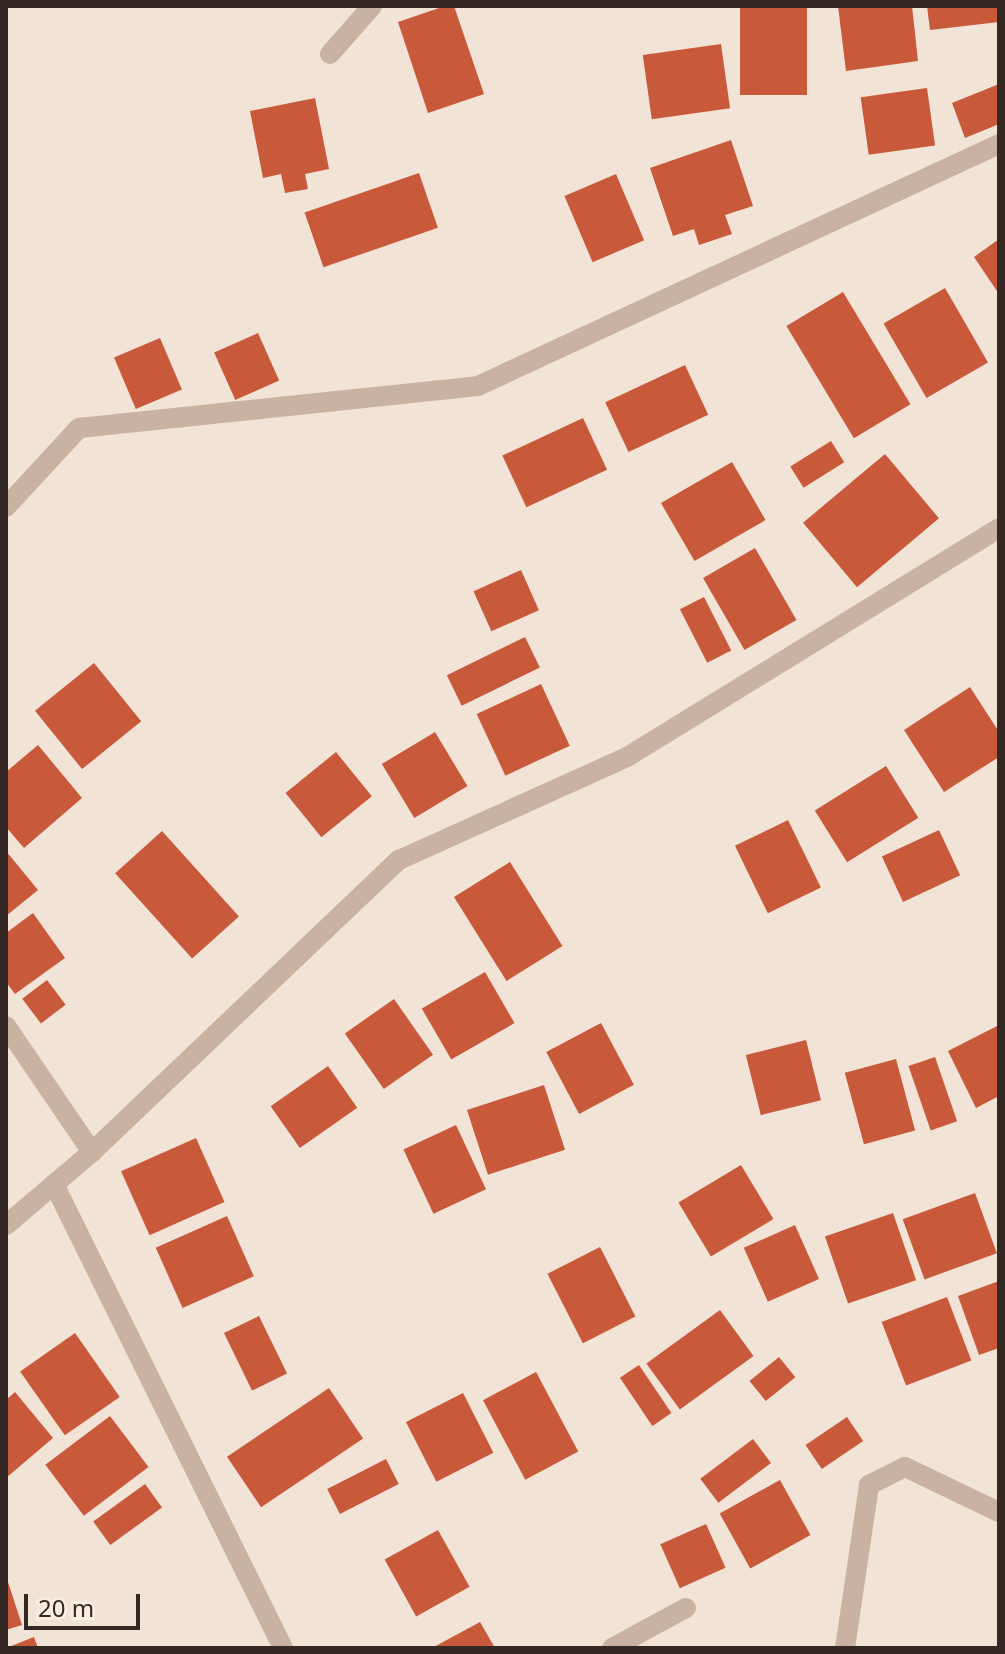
<!DOCTYPE html>
<html>
<head>
<meta charset="utf-8">
<style>
  body { margin:0 }
  #map { position:relative; width:1005px; height:1654px; overflow:hidden; background:#f1e3d5; font-family:"Noto Sans",sans-serif }
  div>[style] { position:absolute }
  .building>* { inset:0; background:#c9593b; transform-origin:0 0 }
  .minor>* { height:20px; margin:-10px; padding:0 10px; transform-origin:10px; border-radius:10px; background:#c9b2a1 }
  span { translate:-50% -50%; white-space:nowrap; text-align:center; line-height:1.15; -webkit-text-stroke:6px #f9ede1; paint-order:stroke }
  .frame { position:absolute; inset:0; border:8px solid #332824; pointer-events:none }
  .scale { position:absolute; left:24px; top:1594px; width:116px; height:36px; box-sizing:border-box; border:4px solid #332824; border-top:0; padding-left:10px; font-size:24px; line-height:28px; white-space:nowrap; color:#332824; -webkit-text-stroke:6px #f9ede1; paint-order:stroke }
</style>
</head>
<body>
<div id="map">
  <div class="building">
    <i style="clip-path:polygon(445px 6px,454px 6px,484px 94px,428px 113px,398px 22px)"></i>
    <i style="left:740px;top:6px;width:67px;height:89px"></i>
    <i style="clip-path:polygon(838px 6px,912px 6px,918px 61px,846px 71px)"></i>
    <i style="clip-path:polygon(927px 6px,999px 6px,999px 22px,930px 30px)"></i>
    <i style="left:721px;top:44px;width:65px;height:79px;rotate:82deg"></i>
    <i style="clip-path:polygon(999px 84px,999px 124px,965px 138px,952px 103px)"></i>
    <i style="left:927px;top:88px;width:58px;height:67px;rotate:82deg"></i>
    <i style="clip-path:polygon(315px 98px,329px 169px,305px 174px,308px 189px,285px 193px,281px 174px,263px 178px,250px 111px)"></i>
    <i style="clip-path:polygon(731px 140px,753px 206px,725px 215px,732px 234px,699px 245px,694px 229px,673px 236px,650px 168px)"></i>
    <i style="left:419px;top:173px;width:58px;height:121px;rotate:71deg"></i>
    <i style="left:616px;top:174px;width:72px;height:56px;rotate:67deg"></i>
    <i style="clip-path:polygon(999px 239px,999px 294px,974px 257px)"></i>
    <i style="left:945px;top:288px;width:86px;height:71px;rotate:60deg"></i>
    <i style="left:843px;top:292px;width:131px;height:66px;rotate:59deg"></i>
    <i style="left:258px;top:333px;width:52px;height:48px;rotate:66deg"></i>
    <i style="left:160px;top:338px;width:56px;height:50px;rotate:67deg"></i>
    <i style="left:685px;top:365px;width:55px;height:88px;rotate:65deg"></i>
    <i style="left:583px;top:418px;width:57px;height:89px;rotate:65deg"></i>
    <i style="left:831px;top:441px;width:25px;height:48px;rotate:58deg"></i>
    <i style="left:885px;top:454px;width:84px;height:107px;rotate:50deg"></i>
    <i style="left:732px;top:462px;width:67px;height:82px;rotate:60deg"></i>
    <i style="left:755px;top:548px;width:83px;height:60px;rotate:60deg"></i>
    <i style="left:521px;top:570px;width:44px;height:52px;rotate:66deg"></i>
    <i style="left:704px;top:597px;width:60px;height:27px;rotate:63deg"></i>
    <i style="left:525px;top:637px;width:34px;height:87px;rotate:64deg"></i>
    <i style="left:94px;top:663px;width:75px;height:76px;rotate:51deg"></i>
    <i style="left:541px;top:684px;width:68px;height:71px;rotate:65deg"></i>
    <i style="clip-path:polygon(970px 687px,999px 732px,999px 757px,944px 792px,904px 730px)"></i>
    <i style="left:435px;top:732px;width:63px;height:62px;rotate:59deg"></i>
    <i style="clip-path:polygon(38px 745px,82px 798px,24px 848px,6px 827px,6px 772px)"></i>
    <i style="left:336px;top:752px;width:57px;height:65px;rotate:51deg"></i>
    <i style="left:886px;top:766px;width:61px;height:84px;rotate:58deg"></i>
    <i style="left:788px;top:820px;width:75px;height:59px;rotate:64deg"></i>
    <i style="left:939px;top:830px;width:50px;height:63px;rotate:65deg"></i>
    <i style="left:162px;top:831px;width:115px;height:63px;rotate:48deg"></i>
    <i style="clip-path:polygon(6px 851px,38px 890px,6px 916px)"></i>
    <i style="left:510px;top:862px;width:99px;height:66px;rotate:58deg"></i>
    <i style="clip-path:polygon(33px 913px,65px 958px,15px 994px,6px 982px,6px 933px)"></i>
    <i style="left:485px;top:972px;width:59px;height:73px;rotate:60deg"></i>
    <i style="left:47px;top:980px;width:31px;height:31px;rotate:53deg"></i>
    <i style="left:394px;top:999px;width:68px;height:60px;rotate:55deg"></i>
    <i style="left:601px;top:1023px;width:70px;height:62px;rotate:62deg"></i>
    <i style="clip-path:polygon(999px 1025px,999px 1096px,976px 1108px,948px 1051px)"></i>
    <i style="left:806px;top:1040px;width:62px;height:62px;rotate:76deg"></i>
    <i style="left:935px;top:1057px;width:68px;height:28px;rotate:71deg"></i>
    <i style="left:896px;top:1059px;width:74px;height:53px;rotate:75deg"></i>
    <i style="left:328px;top:1066px;width:51px;height:70px;rotate:55deg"></i>
    <i style="left:544px;top:1085px;width:68px;height:81px;rotate:72deg"></i>
    <i style="left:456px;top:1125px;width:71px;height:58px;rotate:65deg"></i>
    <i style="left:196px;top:1138px;width:70px;height:82px;rotate:66deg"></i>
    <i style="left:741px;top:1165px;width:63px;height:73px;rotate:59deg"></i>
    <i style="left:975px;top:1193px;width:64px;height:77px;rotate:70deg"></i>
    <i style="left:893px;top:1213px;width:71px;height:72px;rotate:71deg"></i>
    <i style="left:227px;top:1216px;width:66px;height:78px;rotate:66deg"></i>
    <i style="left:795px;top:1225px;width:59px;height:56px;rotate:66deg"></i>
    <i style="left:600px;top:1247px;width:78px;height:59px;rotate:63deg"></i>
    <i style="clip-path:polygon(999px 1281px,999px 1348px,979px 1355px,958px 1296px)"></i>
    <i style="left:947px;top:1297px;width:68px;height:70px;rotate:69deg"></i>
    <i style="left:720px;top:1310px;width:57px;height:91px;rotate:54deg"></i>
    <i style="left:259px;top:1316px;width:64px;height:39px;rotate:64deg"></i>
    <i style="left:75px;top:1333px;width:78px;height:67px;rotate:55deg"></i>
    <i style="left:779px;top:1357px;width:26px;height:38px;rotate:51deg"></i>
    <i style="left:639px;top:1365px;width:58px;height:23px;rotate:56deg"></i>
    <i style="left:536px;top:1372px;width:90px;height:60px;rotate:62deg"></i>
    <i style="left:329px;top:1388px;width:61px;height:123px;rotate:56deg"></i>
    <i style="clip-path:polygon(15px 1392px,53px 1438px,6px 1478px,6px 1400px)"></i>
    <i style="left:463px;top:1393px;width:67px;height:64px;rotate:63deg"></i>
    <i style="left:110px;top:1416px;width:64px;height:81px;rotate:53deg"></i>
    <i style="left:847px;top:1417px;width:29px;height:50px;rotate:56deg"></i>
    <i style="left:753px;top:1439px;width:30px;height:66px;rotate:53deg"></i>
    <i style="left:386px;top:1459px;width:28px;height:66px;rotate:63deg"></i>
    <i style="left:780px;top:1480px;width:63px;height:69px;rotate:61deg"></i>
    <i style="left:145px;top:1484px;width:29px;height:64px;rotate:54deg"></i>
    <i style="left:706px;top:1524px;width:48px;height:50px;rotate:66deg"></i>
    <i style="left:438px;top:1530px;width:65px;height:61px;rotate:61deg"></i>
    <i style="clip-path:polygon(6px 1576px,22px 1625px,6px 1630px)"></i>
    <i style="clip-path:polygon(480px 1622px,495px 1648px,432px 1648px)"></i>
    <i style="clip-path:polygon(34px 1637px,38px 1648px,6px 1648px)"></i>
  </div>
  <div class="minor">
    <i style="left:330px;top:54px;width:64px;rotate:-48.8deg"></i>
    <i style="left:6px;top:507px;width:108px;rotate:-47.3deg"></i>
    <i style="left:79px;top:428px;width:401px;rotate:-6deg"></i>
    <i style="left:478px;top:386px;width:574px;rotate:-24.91deg"></i>
    <i style="left:6px;top:1026px;width:153px;rotate:55.7deg"></i>
    <i style="left:54px;top:1184px;width:517px;rotate:63.73deg"></i>
    <i style="left:6px;top:1225px;width:113px;rotate:-40.3deg"></i>
    <i style="left:92px;top:1152px;width:424px;rotate:-43.6deg"></i>
    <i style="left:399px;top:860px;width:250px;rotate:-24.3deg"></i>
    <i style="left:627px;top:757px;width:437px;rotate:-31.6deg"></i>
    <i style="left:612px;top:1648px;width:84px;rotate:-28.4deg"></i>
    <i style="left:845px;top:1648px;width:165px;rotate:-81.6deg"></i>
    <i style="left:869px;top:1485px;width:40px;rotate:-26.6deg"></i>
    <i style="left:905px;top:1467px;width:104px;rotate:25.6deg"></i>
  </div>
  <div class="frame"></div>
  <div class="scale">20 m</div>
</div>
</body>
</html>
